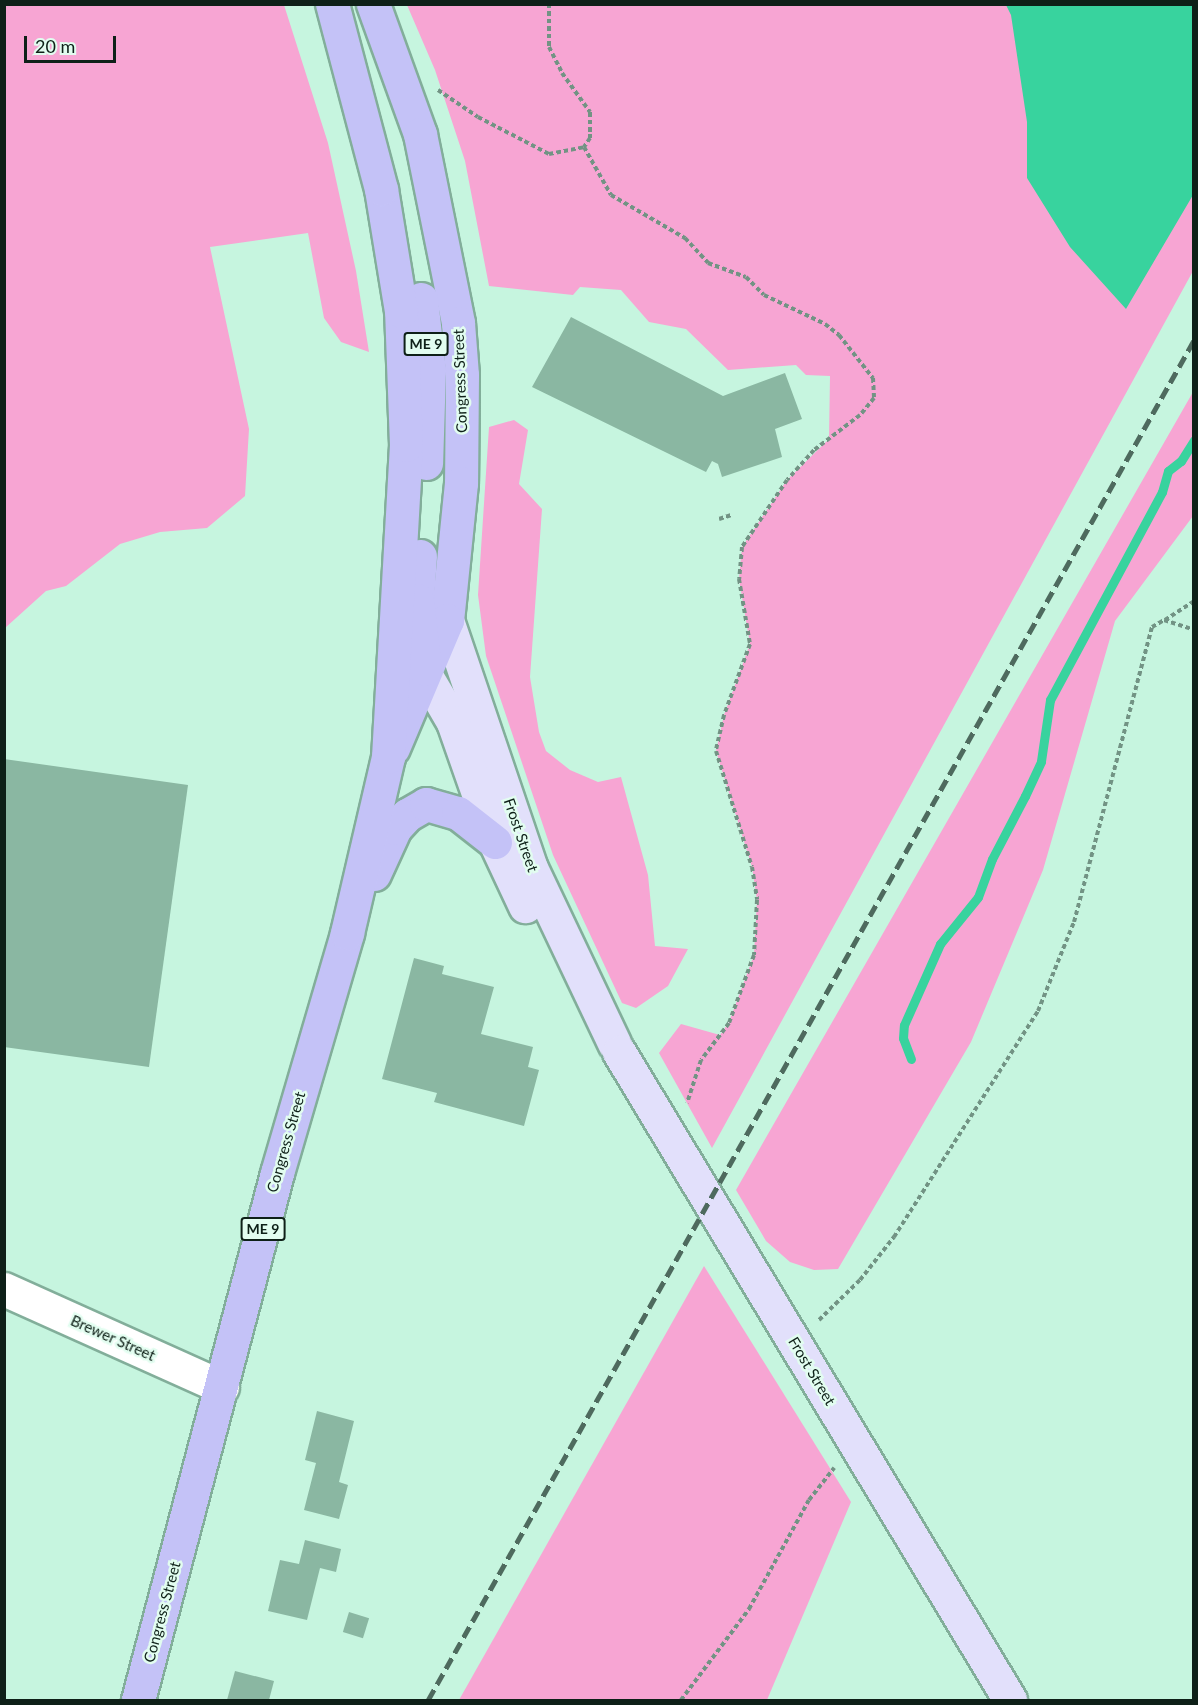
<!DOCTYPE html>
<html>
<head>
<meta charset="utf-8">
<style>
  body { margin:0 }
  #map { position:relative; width:1198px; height:1705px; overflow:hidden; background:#c6f5df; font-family:Lato,sans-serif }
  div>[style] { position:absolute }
  .green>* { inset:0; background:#f7a5d3 }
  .water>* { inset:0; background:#38d39e }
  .stream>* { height:9px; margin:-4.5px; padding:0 4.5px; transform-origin:4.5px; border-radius:4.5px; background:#38d39e }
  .building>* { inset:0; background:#8ab7a2; transform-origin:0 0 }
  .path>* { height:4px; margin-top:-2px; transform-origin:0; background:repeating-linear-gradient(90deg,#729384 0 4.5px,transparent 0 7.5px) }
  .roads { filter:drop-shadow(2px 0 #82ae9a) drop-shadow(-2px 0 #82ae9a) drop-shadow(0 2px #82ae9a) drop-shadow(0 -2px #82ae9a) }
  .street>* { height:33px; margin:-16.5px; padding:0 16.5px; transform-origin:16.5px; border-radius:16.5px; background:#fff }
  .secondary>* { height:33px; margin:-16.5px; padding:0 16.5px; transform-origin:16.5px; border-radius:16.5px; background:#e2e0fb }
  .primary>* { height:33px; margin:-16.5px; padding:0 16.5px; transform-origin:16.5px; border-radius:16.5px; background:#c4c2f7 }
  .rail>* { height:4.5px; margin-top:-2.25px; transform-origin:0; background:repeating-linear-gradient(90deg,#4e6a5e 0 12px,transparent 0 18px) }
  span { translate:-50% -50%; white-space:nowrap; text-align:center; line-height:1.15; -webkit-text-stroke:5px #e2fdf0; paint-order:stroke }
  .shield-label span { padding:2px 4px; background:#e2fdf0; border:2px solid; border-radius:4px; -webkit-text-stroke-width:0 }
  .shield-label { font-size:14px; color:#0e2018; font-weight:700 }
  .street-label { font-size:15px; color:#0e2018 }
  .frame { position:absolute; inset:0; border:6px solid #0e2018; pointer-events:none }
  .scale { position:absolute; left:24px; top:36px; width:92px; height:27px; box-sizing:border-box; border:3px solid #0e2018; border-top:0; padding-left:8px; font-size:18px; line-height:21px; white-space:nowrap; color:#0e2018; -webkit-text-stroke:4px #e2fdf0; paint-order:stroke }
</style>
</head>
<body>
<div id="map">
  <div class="green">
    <i style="clip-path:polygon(5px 4px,284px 5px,328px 143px,356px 271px,369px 352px,341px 342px,324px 318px,308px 233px,210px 247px,249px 429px,245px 496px,207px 528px,160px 532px,120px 544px,66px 586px,46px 591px,5px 628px)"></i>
    <i style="clip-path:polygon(407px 5px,1193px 5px,1193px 271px,712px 1148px,659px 1053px,681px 1024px,720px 1035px,729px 1022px,754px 955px,757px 900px,752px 867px,716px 751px,724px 715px,750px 644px,739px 579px,742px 547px,787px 480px,829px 439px,830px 376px,806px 375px,796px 365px,728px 370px,686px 329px,649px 322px,621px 290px,580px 287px,573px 295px,489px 286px,465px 161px,435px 70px)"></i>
    <i style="clip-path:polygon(1193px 392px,1193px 516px,1115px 621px,1043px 870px,971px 1042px,838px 1269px,814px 1270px,790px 1262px,766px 1241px,736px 1190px)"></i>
    <i style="clip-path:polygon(514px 420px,528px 430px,519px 484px,542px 509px,530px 677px,539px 732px,546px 751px,570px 770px,598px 782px,621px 777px,648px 875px,655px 946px,688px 949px,668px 986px,636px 1008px,622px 1003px,553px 855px,486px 656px,478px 595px,489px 427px)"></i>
    <i style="clip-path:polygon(704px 1266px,851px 1502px,767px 1700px,459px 1700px)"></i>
  </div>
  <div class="water">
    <i style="clip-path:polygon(1006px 5px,1193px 5px,1193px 195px,1126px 309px,1070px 247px,1027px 178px,1027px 122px,1011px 15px)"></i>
  </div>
  <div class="stream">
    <i style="left:911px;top:1059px;width:22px;rotate:-111deg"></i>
    <i style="left:903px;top:1038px;width:13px;rotate:-86deg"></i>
    <i style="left:904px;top:1025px;width:89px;rotate:-66deg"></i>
    <i style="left:940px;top:944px;width:60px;rotate:-51deg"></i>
    <i style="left:978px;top:897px;width:40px;rotate:-69.8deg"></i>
    <i style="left:992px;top:859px;width:71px;rotate:-62.4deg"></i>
    <i style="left:1025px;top:796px;width:38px;rotate:-65deg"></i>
    <i style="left:1041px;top:761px;width:62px;rotate:-81.6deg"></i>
    <i style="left:1050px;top:700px;width:236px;rotate:-61.7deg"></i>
    <i style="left:1162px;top:492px;width:22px;rotate:-74deg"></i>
    <i style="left:1168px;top:471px;width:16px;rotate:-38deg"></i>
    <i style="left:1181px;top:461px;width:25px;rotate:-58deg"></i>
  </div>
  <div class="building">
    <i style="clip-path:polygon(571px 317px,723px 396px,785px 373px,802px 419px,775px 429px,782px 457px,722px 477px,718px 464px,712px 461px,706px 472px,532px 387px)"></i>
    <i style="clip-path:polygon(4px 759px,188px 785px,149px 1067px,4px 1047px)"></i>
    <i style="clip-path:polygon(414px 958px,444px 966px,442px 974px,494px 987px,481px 1034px,533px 1047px,528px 1067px,539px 1070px,524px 1126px,434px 1102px,437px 1093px,382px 1079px)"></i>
    <i style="clip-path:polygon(317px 1411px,354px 1421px,339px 1482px,348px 1485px,339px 1519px,304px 1510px,316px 1463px,305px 1460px)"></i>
    <i style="clip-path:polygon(305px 1540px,341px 1549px,336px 1572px,320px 1568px,307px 1620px,268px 1611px,280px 1560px,299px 1564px)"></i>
    <i style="left:349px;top:1612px;width:21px;height:21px;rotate:17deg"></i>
    <i style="clip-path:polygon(235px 1671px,274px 1681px,269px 1700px,227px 1700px)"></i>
  </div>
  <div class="path">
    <i style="left:549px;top:4px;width:43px;rotate:90deg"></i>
    <i style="left:549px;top:47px;width:29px;rotate:63deg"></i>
    <i style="left:562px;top:73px;width:48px;rotate:54.3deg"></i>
    <i style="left:590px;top:112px;width:26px;rotate:90deg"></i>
    <i style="left:590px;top:138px;width:11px;rotate:124deg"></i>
    <i style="left:584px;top:147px;width:55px;rotate:60.6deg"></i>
    <i style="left:611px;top:195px;width:86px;rotate:30.2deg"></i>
    <i style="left:685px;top:238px;width:34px;rotate:47deg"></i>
    <i style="left:708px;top:263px;width:40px;rotate:20.2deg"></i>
    <i style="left:746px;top:277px;width:25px;rotate:45deg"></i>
    <i style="left:764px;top:295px;width:68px;rotate:25.4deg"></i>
    <i style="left:825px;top:324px;width:18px;rotate:38deg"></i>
    <i style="left:839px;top:335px;width:55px;rotate:51.7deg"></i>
    <i style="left:873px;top:378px;width:20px;rotate:87deg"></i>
    <i style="left:874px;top:398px;width:22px;rotate:129deg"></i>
    <i style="left:860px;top:415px;width:58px;rotate:142.7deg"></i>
    <i style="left:814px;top:450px;width:40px;rotate:132deg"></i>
    <i style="left:787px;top:480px;width:81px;rotate:123.9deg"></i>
    <i style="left:742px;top:547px;width:32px;rotate:95deg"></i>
    <i style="left:739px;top:579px;width:66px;rotate:80.4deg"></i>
    <i style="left:750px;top:644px;width:76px;rotate:110.1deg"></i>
    <i style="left:724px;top:715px;width:37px;rotate:103deg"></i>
    <i style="left:716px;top:751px;width:121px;rotate:72.8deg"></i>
    <i style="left:752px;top:867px;width:33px;rotate:81deg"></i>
    <i style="left:757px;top:900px;width:55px;rotate:93.1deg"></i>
    <i style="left:754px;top:955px;width:72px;rotate:110.2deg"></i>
    <i style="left:729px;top:1023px;width:46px;rotate:127.1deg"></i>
    <i style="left:701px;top:1060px;width:45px;rotate:108deg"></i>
    <i style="left:438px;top:90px;width:48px;rotate:34deg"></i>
    <i style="left:478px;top:117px;width:80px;rotate:27.5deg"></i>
    <i style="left:549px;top:154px;width:36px;rotate:-11deg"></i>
    <i style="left:719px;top:519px;width:13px;rotate:-18deg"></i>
    <i style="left:1165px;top:620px;width:35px;rotate:-33deg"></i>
    <i style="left:819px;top:1320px;width:57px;rotate:-44.3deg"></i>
    <i style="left:860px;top:1280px;width:55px;rotate:-51.7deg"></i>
    <i style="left:894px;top:1237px;width:268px;rotate:-57.5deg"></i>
    <i style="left:1038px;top:1011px;width:96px;rotate:-68deg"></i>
    <i style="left:1074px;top:922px;width:305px;rotate:-75.2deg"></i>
    <i style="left:1152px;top:627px;width:14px;rotate:-30deg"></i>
    <i style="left:1164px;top:620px;width:32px;rotate:18deg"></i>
    <i style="left:681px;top:1700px;width:114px;rotate:-53.2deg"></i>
    <i style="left:749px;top:1609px;width:124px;rotate:-61.2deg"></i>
    <i style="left:809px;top:1500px;width:41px;rotate:-52deg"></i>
  </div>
  <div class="roads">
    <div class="street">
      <i style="left:4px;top:1289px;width:239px;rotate:24.2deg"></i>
    </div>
    <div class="secondary">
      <i style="left:447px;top:620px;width:262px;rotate:71.3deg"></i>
      <i style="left:531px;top:868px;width:194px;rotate:64.6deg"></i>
      <i style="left:425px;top:674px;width:56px;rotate:59.7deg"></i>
      <i style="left:453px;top:722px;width:127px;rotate:70.7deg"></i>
      <i style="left:495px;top:842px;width:71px;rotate:64.9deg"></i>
      <i style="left:619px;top:1052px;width:757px;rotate:58.89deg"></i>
    </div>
    <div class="primary">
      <i style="left:373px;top:4px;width:138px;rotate:70.1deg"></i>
      <i style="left:420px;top:134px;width:193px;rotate:78.6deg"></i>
      <i style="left:458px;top:323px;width:52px;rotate:85.6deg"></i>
      <i style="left:462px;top:375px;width:108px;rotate:90.5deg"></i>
      <i style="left:461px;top:483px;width:138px;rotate:95.8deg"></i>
      <i style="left:447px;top:620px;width:139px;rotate:112.9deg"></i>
      <i style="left:421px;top:299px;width:71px;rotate:83.6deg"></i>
      <i style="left:429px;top:370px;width:93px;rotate:91.8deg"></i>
      <i style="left:420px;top:556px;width:44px;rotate:93.9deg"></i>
      <i style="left:417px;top:600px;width:69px;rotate:83.4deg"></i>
      <i style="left:374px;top:874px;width:51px;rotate:-65.5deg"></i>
      <i style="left:395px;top:828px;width:18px;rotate:-47deg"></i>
      <i style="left:407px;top:815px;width:22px;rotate:-30deg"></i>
      <i style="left:426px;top:804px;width:33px;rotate:16deg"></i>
      <i style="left:458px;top:813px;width:47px;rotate:38.1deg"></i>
      <i style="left:138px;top:1700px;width:545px;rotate:-75.22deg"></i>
      <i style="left:277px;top:1173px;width:250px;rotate:-73.7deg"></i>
      <i style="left:347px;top:933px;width:181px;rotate:-76.9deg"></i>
      <i style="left:388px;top:757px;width:313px;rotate:-86.7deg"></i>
      <i style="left:406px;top:445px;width:134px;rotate:-92.1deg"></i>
      <i style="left:401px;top:311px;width:124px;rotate:-99.3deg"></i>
      <i style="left:381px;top:189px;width:191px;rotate:-104.8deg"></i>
    </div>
  </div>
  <div class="rail">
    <i style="left:428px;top:1700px;width:1561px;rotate:-60.61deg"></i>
  </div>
  <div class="shield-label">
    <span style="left:426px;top:344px">ME 9</span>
    <span style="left:263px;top:1229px">ME 9</span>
  </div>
  <div class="street-label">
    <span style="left:460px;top:381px;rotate:-92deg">Congress Street</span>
    <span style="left:521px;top:835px;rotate:71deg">Frost Street</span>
    <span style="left:286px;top:1142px;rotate:-74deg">Congress Street</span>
    <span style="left:113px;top:1338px;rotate:24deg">Brewer Street</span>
    <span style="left:812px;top:1371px;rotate:59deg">Frost Street</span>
    <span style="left:162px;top:1612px;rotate:-75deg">Congress Street</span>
  </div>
  <div class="frame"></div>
  <div class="scale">20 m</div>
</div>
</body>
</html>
